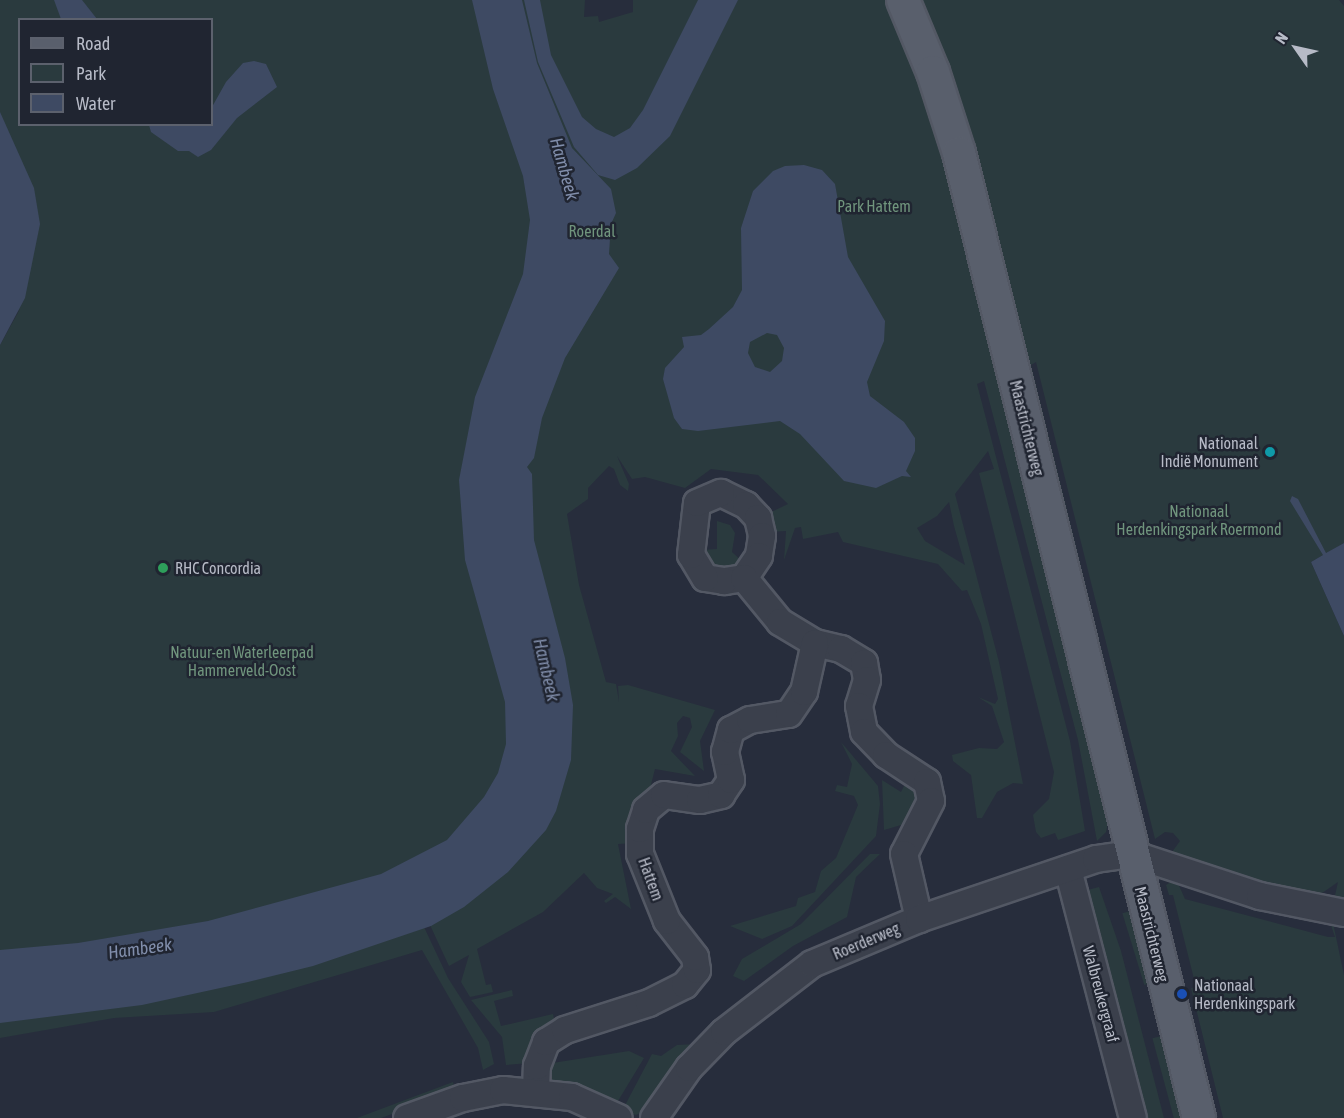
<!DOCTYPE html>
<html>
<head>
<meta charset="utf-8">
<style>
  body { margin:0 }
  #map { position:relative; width:1344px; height:1118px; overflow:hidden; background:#272d3c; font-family:"Asap Condensed",sans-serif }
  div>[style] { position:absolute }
  .green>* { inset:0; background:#2a3a3e; transform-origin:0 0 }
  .water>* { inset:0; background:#3e4a63 }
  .roads { filter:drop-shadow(2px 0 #535864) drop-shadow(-2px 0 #535864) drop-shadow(0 2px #535864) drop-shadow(0 -2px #535864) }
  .minor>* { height:26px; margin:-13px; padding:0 13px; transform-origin:13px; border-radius:13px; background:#3b404c }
  .major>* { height:32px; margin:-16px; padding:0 16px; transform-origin:16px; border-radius:16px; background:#595f6c }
  .dots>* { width:16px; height:16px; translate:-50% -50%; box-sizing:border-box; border:3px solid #202531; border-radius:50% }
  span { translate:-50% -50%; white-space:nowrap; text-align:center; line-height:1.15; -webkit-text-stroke:5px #202531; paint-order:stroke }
  .park-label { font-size:16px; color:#70957d }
  .street-label { font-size:16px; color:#b7bbc7 }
  .poi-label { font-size:16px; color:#b7bbc7 }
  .right { translate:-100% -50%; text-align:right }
  .left { translate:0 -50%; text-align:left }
  .water-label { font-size:18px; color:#818eab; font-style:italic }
  .legend { position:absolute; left:18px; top:18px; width:195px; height:108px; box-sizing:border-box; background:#202531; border:2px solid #5c616d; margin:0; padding:8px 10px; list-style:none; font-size:18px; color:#b7bbc7 }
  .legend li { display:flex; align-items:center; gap:12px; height:30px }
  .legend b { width:30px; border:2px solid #5c616d }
  .north { position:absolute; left:1266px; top:18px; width:60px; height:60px; -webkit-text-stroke:4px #202531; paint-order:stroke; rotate:304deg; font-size:16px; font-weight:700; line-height:24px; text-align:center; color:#b7bbc7 }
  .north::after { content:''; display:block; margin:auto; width:21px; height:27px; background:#b7bbc7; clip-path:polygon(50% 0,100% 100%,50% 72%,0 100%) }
</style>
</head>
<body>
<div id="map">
  <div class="green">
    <i style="clip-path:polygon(evenodd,0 0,585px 0,584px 17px,598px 16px,599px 22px,633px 12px,633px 0,1339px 0,1344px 6px,1344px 543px,1311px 562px,1344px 636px,1344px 906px,1334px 900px,1338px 882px,1312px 900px,1169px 856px,1180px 841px,1173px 833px,1165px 832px,1155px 839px,1036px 362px,1031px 365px,1151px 849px,1092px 744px,1108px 823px,1106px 832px,1097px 841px,1078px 740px,984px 381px,977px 384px,1070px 741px,1085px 831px,1058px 840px,1055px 833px,1041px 838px,1036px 832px,1033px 815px,1049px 799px,1054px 772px,979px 473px,994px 469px,988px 451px,955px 494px,999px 662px,1023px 784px,1013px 783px,997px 792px,982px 818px,977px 818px,971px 775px,953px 761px,952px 755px,979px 748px,997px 749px,1004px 742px,992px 706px,978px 697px,995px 704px,998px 699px,981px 624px,967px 590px,962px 591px,938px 564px,843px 542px,838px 532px,803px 539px,801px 527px,795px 528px,784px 560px,786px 531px,768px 532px,765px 515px,788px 504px,758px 475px,711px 469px,685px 488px,645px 477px,632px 479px,617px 456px,629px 484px,628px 491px,620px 485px,614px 469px,609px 466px,588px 488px,588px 499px,567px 514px,579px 585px,606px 682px,616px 684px,619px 702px,618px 686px,628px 685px,715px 710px,700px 741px,704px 771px,680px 752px,692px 727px,690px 718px,683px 716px,677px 723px,678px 736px,671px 751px,695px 776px,655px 769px,636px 843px,618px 844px,631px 909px,615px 897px,606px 903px,604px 901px,613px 894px,597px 888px,584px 873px,543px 912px,477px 949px,486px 985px,491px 984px,493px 992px,470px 997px,461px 982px,469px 955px,449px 966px,430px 925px,424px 927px,448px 978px,489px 1042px,494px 1064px,483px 1070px,478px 1048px,422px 950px,214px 1012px,114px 1018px,0 1038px,0 345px,20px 309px,0 332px,0 0,20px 20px,212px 20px,212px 124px,20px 124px,20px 20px,0 0,949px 502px,954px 526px,965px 565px,925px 541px,917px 528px,937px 516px,949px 502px)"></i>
    <i style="clip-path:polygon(717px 521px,730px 525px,735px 533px,732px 552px,744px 563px,734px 569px,712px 568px,702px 550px,717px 549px)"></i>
    <i style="clip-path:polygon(841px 742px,878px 786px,880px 804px,876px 836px,792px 926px,762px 939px,730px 926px,796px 906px,798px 898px,815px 892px,821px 871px,836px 858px,858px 805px,854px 796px,835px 791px,837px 785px,847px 787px,852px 764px)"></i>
    <i style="clip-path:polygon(882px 780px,901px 792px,907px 780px,919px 795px,908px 823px,884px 830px)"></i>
    <i style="clip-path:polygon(870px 854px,880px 854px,856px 877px,847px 917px,793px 946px,744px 981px,733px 976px,742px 959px,801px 924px)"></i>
    <i style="clip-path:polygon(1176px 879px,1185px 899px,1328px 937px,1335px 937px,1328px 917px,1332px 918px,1344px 975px,1344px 1118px,1223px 1118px,1191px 988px,1196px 987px,1173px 895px,1169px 895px,1166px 885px)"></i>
    <i style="clip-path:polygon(1099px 887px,1121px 951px,1164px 1118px,1145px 1118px,1084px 891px)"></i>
    <i style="left:1130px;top:911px;width:75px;height:8px;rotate:73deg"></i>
    <i style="clip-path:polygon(512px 990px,513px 996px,494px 1001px,501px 1026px,553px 1014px,555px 1023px,530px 1063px,506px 1065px,502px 1037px,471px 1000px)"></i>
    <i style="left:1165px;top:1035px;width:86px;height:13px;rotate:75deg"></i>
    <i style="clip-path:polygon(697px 1044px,644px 1111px,636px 1115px,622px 1111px,652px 1054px,661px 1056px,677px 1045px)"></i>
    <i style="clip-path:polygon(629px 1051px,644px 1058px,618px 1101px,611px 1104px,555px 1084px,547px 1073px,546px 1064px)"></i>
    <i style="clip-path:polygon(453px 1082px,455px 1091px,381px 1118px,357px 1118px)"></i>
  </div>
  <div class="water">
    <i style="clip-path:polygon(54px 0,82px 0,97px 19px,61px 19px)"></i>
    <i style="clip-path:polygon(472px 0,522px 0,537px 63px,572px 148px,611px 189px,616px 213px,611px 224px,609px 254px,619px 268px,565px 358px,542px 418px,534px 458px,527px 467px,532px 474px,534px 540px,565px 658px,573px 705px,571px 760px,556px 811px,546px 830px,508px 872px,464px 907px,431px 926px,313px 966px,248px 982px,142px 1005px,0 1023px,0 950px,78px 943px,208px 921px,381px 874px,447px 840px,484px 797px,498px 773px,506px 744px,505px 702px,465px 560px,459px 480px,475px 397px,523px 274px,530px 220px,523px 176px,493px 89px)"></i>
    <i style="clip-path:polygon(524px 0,540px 0,551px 55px,582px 117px,596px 129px,614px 137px,630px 128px,643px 110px,698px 0,738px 0,670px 136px,637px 168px,615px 180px,598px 175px,574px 147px,538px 62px)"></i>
    <i style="clip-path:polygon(254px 61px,266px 64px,277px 87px,237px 118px,211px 150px,198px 157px,189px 151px,178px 151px,151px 132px,149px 125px,212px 124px,212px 107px,226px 82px,243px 63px)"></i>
    <i style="clip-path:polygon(0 112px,34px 188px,40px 224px,25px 298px,0 345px)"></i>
    <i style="clip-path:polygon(evenodd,804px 165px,822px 170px,835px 184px,848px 257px,885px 321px,884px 341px,867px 382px,870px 396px,904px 422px,915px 438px,915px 451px,906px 471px,911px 477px,902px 476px,876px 488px,844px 481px,800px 434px,780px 421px,698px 431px,682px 429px,674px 418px,663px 379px,665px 368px,684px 347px,682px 337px,701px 335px,709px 329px,733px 307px,742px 290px,741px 228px,753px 191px,773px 171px,785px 166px,804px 165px,767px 333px,777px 335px,784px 348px,782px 361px,770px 372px,755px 367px,748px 353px,750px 342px,767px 333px)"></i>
    <i style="clip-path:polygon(1292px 496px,1298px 499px,1326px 553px,1344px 543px,1344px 636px,1311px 562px,1323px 555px,1290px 501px)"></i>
  </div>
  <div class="roads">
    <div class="minor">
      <i style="left:721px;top:493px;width:28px;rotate:26deg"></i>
      <i style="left:746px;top:505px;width:18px;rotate:47deg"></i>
      <i style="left:758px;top:518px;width:18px;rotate:77deg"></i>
      <i style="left:762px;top:536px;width:20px;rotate:99deg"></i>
      <i style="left:759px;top:556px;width:27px;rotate:124deg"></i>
      <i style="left:744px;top:578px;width:20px;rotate:171deg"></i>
      <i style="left:724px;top:581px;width:19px;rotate:-171deg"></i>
      <i style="left:705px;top:578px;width:27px;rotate:-121deg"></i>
      <i style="left:691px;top:555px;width:52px;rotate:-83.4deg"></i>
      <i style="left:697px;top:503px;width:26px;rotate:-23deg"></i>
      <i style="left:744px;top:578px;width:57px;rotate:50.7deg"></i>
      <i style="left:780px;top:622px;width:41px;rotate:31deg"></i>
      <i style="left:815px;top:643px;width:27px;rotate:13deg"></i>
      <i style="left:841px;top:649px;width:27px;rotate:31deg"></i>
      <i style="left:864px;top:663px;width:17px;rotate:80deg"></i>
      <i style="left:867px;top:680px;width:27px;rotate:107deg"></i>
      <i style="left:859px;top:706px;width:26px;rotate:79deg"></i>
      <i style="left:864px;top:732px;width:32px;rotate:46deg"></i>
      <i style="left:886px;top:755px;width:49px;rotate:33.4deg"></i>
      <i style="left:927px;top:782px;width:19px;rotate:78deg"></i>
      <i style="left:931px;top:801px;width:59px;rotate:117deg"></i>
      <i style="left:904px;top:854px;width:67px;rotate:77deg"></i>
      <i style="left:1068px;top:869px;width:257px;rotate:75.4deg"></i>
      <i style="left:536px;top:1091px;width:25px;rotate:-88deg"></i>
      <i style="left:537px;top:1066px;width:26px;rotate:-69deg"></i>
      <i style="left:546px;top:1042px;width:22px;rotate:-32deg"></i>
      <i style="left:565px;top:1030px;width:88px;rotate:-17.8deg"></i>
      <i style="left:649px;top:1003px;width:40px;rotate:-26.6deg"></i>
      <i style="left:685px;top:985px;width:19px;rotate:-51deg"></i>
      <i style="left:697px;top:970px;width:13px;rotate:-99deg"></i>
      <i style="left:695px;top:957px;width:46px;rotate:-127.9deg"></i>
      <i style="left:667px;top:921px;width:72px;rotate:-111.9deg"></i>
      <i style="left:640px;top:854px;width:25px;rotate:-90deg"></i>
      <i style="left:640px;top:829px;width:20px;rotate:-72deg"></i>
      <i style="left:646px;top:810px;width:23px;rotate:-40deg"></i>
      <i style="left:664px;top:795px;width:36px;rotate:8deg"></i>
      <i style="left:700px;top:800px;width:22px;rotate:-13deg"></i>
      <i style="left:721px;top:795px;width:18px;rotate:-56deg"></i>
      <i style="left:731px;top:780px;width:29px;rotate:-102deg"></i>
      <i style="left:725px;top:752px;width:23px;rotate:-75deg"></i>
      <i style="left:731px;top:730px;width:21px;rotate:-28deg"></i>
      <i style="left:750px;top:720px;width:39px;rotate:-9deg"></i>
      <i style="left:789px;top:714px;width:27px;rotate:-56deg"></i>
      <i style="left:804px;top:692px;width:50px;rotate:-77.3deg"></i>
      <i style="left:407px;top:1118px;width:59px;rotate:-19.7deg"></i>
      <i style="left:463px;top:1098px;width:41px;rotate:-11.3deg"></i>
      <i style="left:503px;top:1090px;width:69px;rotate:5.8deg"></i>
      <i style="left:572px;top:1097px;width:51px;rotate:24.1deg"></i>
      <i style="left:654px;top:1118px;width:61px;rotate:-55deg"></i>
      <i style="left:689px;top:1068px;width:50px;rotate:-45.8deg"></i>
      <i style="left:724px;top:1032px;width:111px;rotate:-37.7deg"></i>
      <i style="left:812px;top:964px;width:116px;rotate:-22.8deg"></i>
      <i style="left:919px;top:919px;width:187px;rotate:-18.7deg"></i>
      <i style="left:1096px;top:859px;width:36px;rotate:-8deg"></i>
      <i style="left:1132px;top:854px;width:135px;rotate:18.2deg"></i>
      <i style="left:1260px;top:896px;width:86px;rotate:11.4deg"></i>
    </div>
    <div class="major">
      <i style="left:903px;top:0;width:78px;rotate:67.4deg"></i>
      <i style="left:933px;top:72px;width:85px;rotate:72.2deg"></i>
      <i style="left:959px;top:153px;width:994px;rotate:76.03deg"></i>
    </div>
  </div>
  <div class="dots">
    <i style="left:1270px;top:452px;background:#0f9aa8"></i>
    <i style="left:163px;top:568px;background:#2e9e5b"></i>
    <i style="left:1182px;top:994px;background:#1a4fb4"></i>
  </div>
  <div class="park-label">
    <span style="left:874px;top:206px">Park Hattem</span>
    <span style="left:592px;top:231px">Roerdal</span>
    <span style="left:1199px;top:520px">Nationaal<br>Herdenkingspark Roermond</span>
    <span style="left:242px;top:661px">Natuur-en Waterleerpad<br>Hammerveld-Oost</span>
  </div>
  <div class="street-label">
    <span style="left:1027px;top:428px;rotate:76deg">Maastrichterweg</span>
    <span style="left:651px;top:879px;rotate:70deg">Hattem</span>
    <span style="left:1152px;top:934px;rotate:76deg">Maastrichterweg</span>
    <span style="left:866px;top:941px;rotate:-23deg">Roerderweg</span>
    <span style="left:1101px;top:994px;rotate:75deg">Walbreukergraaf</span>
  </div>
  <div class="poi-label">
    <span class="right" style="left:1258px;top:452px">Nationaal<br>Indië Monument</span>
    <span class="left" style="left:175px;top:568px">RHC Concordia</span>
    <span class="left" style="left:1194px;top:994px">Nationaal<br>Herdenkingspark</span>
  </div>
  <div class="water-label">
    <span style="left:564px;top:169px;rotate:74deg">Hambeek</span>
    <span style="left:546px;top:670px;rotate:77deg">Hambeek</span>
    <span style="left:140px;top:949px;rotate:-8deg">Hambeek</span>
  </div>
  <ul class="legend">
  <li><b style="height:8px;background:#595f6c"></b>Road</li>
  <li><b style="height:16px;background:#2a3a3e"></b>Park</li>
  <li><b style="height:16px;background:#3e4a63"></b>Water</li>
  </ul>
  <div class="north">N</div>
</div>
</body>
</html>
